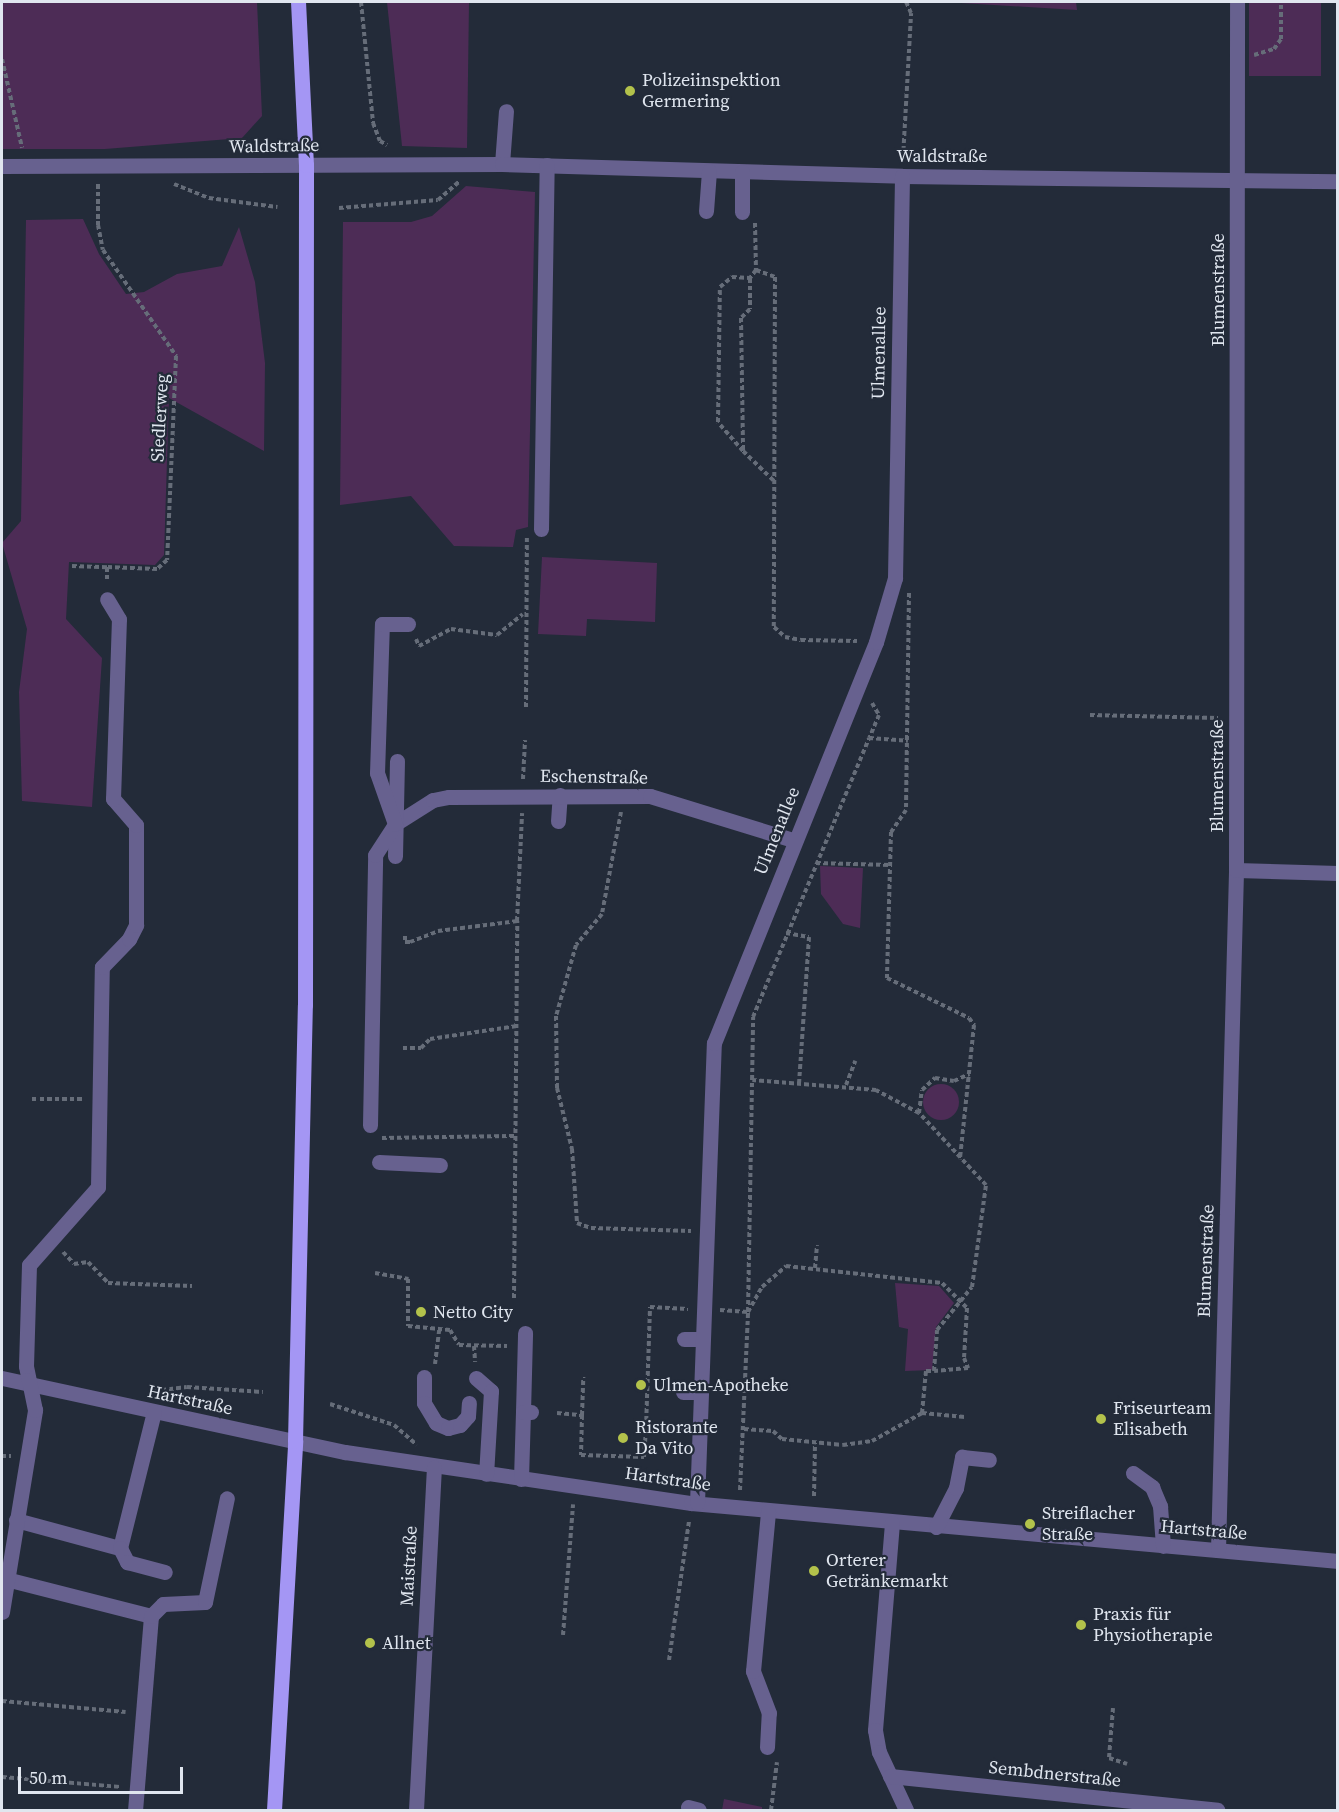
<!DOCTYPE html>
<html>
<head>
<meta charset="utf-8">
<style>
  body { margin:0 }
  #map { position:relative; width:1339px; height:1812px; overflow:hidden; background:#232b39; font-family:"Source Serif 4",serif }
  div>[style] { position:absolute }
  .green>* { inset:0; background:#4d2c56; transform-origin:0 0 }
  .round { border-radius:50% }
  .path>* { height:4px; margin-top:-2px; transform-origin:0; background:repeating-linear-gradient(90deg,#666d79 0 4.5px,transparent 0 7.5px) }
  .minor>* { height:15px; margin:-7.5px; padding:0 7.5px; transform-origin:7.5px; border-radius:7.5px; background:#67618f }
  .major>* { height:15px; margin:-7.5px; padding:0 7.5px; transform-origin:7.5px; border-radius:7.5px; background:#a496f4 }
  .dots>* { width:16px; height:16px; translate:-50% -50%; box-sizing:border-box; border:3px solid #232b39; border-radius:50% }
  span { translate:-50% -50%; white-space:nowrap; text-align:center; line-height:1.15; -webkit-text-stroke:4.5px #232b39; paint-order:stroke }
  .poi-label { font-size:18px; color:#e0e6ef }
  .left { translate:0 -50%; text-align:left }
  .street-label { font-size:18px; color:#e0e6ef }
  .frame { position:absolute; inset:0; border:3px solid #e0e6ef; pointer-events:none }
  .scale { position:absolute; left:18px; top:1767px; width:165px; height:27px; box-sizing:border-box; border:3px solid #e0e6ef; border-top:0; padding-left:8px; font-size:18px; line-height:21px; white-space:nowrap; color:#e0e6ef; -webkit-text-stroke:4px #232b39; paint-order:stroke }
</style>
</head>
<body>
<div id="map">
  <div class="green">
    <i style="clip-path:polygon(2px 2px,257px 2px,262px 116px,242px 138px,105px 149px,2px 149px)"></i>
    <i style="clip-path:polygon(387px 2px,469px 2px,467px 148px,402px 146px)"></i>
    <i style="clip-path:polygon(945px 2px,1076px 2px,1077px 10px)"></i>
    <i style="left:1249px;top:2px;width:72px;height:74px"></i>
    <i style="clip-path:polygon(466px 186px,535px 192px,528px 527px,516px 530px,513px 547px,454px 546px,411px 496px,340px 505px,343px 222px,411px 222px,432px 216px)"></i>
    <i style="clip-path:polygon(83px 219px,99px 254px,126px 294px,144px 292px,177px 274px,222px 266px,239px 227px,255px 282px,265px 363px,264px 451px,169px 398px,164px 555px,155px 565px,69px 562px,66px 619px,102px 658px,92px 807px,22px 801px,19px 692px,27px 629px,2px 543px,21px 521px,26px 220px)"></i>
    <i style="clip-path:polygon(542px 557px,657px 563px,655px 622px,587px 619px,586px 636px,538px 634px)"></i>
    <i style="clip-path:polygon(820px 866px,863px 868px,860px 928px,843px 924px,821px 894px)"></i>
    <i class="round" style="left:923px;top:1084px;width:36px;height:36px"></i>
    <i style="clip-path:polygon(895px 1283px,939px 1286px,954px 1303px,936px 1327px,932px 1370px,905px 1371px,908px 1329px,899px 1327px)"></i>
    <i style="clip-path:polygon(724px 1799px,762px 1807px,762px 1810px,722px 1810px)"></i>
  </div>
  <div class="path">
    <i style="left:361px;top:2px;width:122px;rotate:84.3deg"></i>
    <i style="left:373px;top:123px;width:19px;rotate:69deg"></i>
    <i style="left:380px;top:141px;width:8px;rotate:30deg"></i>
    <i style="left:1254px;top:55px;width:21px;rotate:-17deg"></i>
    <i style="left:1274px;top:49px;width:12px;rotate:-55deg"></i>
    <i style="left:1281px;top:39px;width:37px;rotate:-90deg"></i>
    <i style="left:2px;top:59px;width:91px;rotate:77.3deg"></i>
    <i style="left:903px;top:158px;width:145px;rotate:-86.8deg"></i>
    <i style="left:911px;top:13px;width:12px;rotate:-114deg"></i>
    <i style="left:98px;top:184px;width:41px;rotate:90deg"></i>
    <i style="left:98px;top:225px;width:25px;rotate:79deg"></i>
    <i style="left:103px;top:250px;width:129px;rotate:55.4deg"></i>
    <i style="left:176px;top:356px;width:204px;rotate:92.5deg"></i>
    <i style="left:167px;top:560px;width:13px;rotate:138deg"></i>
    <i style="left:157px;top:569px;width:50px;rotate:-177.7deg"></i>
    <i style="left:107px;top:567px;width:15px;rotate:90deg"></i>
    <i style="left:174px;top:184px;width:38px;rotate:22deg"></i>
    <i style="left:209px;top:198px;width:69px;rotate:7.5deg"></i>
    <i style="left:339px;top:208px;width:99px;rotate:-4.6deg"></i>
    <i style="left:438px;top:200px;width:28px;rotate:-41deg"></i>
    <i style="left:755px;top:223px;width:47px;rotate:88.8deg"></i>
    <i style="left:756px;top:270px;width:20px;rotate:20deg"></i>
    <i style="left:775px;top:277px;width:350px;rotate:90.2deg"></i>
    <i style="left:774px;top:627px;width:15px;rotate:42deg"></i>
    <i style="left:785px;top:637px;width:16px;rotate:11deg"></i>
    <i style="left:801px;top:640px;width:56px;rotate:1deg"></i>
    <i style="left:756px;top:270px;width:10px;rotate:127deg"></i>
    <i style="left:750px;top:278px;width:31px;rotate:90deg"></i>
    <i style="left:750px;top:309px;width:13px;rotate:135deg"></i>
    <i style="left:741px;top:318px;width:133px;rotate:89.1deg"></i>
    <i style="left:743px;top:451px;width:43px;rotate:44.1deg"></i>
    <i style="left:743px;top:451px;width:38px;rotate:-131deg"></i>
    <i style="left:718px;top:422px;width:135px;rotate:-89.2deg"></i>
    <i style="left:720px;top:287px;width:16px;rotate:-40deg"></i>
    <i style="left:732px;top:277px;width:18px;rotate:3deg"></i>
    <i style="left:72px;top:566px;width:35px;rotate:2deg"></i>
    <i style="left:909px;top:593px;width:217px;rotate:90.8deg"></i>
    <i style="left:906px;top:810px;width:27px;rotate:124deg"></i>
    <i style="left:891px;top:832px;width:146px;rotate:91.6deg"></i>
    <i style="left:887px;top:978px;width:91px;rotate:26deg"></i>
    <i style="left:969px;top:1018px;width:9px;rotate:54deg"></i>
    <i style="left:974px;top:1025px;width:135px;rotate:96deg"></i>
    <i style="left:416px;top:639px;width:8px;rotate:67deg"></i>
    <i style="left:419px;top:646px;width:36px;rotate:-28deg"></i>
    <i style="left:451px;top:629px;width:46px;rotate:7.4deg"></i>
    <i style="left:497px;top:635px;width:33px;rotate:-39deg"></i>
    <i style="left:872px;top:703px;width:14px;rotate:60deg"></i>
    <i style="left:879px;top:715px;width:25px;rotate:113deg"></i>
    <i style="left:869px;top:738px;width:39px;rotate:4deg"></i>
    <i style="left:526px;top:707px;width:169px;rotate:-89.7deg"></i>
    <i style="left:1090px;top:715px;width:128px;rotate:1.3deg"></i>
    <i style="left:523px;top:779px;width:39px;rotate:-87deg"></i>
    <i style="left:621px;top:812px;width:104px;rotate:100.6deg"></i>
    <i style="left:602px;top:914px;width:40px;rotate:130deg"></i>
    <i style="left:576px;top:945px;width:74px;rotate:105.7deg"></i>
    <i style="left:556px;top:1016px;width:72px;rotate:89.2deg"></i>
    <i style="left:557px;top:1088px;width:63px;rotate:76.2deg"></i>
    <i style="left:572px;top:1149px;width:74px;rotate:86.1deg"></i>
    <i style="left:577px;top:1223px;width:15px;rotate:20deg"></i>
    <i style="left:591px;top:1228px;width:100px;rotate:1.7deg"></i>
    <i style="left:816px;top:863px;width:74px;rotate:1.5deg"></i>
    <i style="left:786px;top:933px;width:23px;rotate:10deg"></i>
    <i style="left:809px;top:937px;width:146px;rotate:93.9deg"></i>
    <i style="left:405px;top:936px;width:6px;rotate:90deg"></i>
    <i style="left:405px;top:942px;width:5px"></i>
    <i style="left:410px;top:942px;width:30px;rotate:-21deg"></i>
    <i style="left:438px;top:931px;width:80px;rotate:-7.2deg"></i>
    <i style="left:403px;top:1048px;width:18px"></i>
    <i style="left:421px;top:1048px;width:13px;rotate:-45deg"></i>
    <i style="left:430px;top:1039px;width:88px;rotate:-8.5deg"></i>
    <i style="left:846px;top:1085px;width:26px;rotate:-69deg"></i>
    <i style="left:32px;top:1099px;width:51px"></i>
    <i style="left:919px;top:1113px;width:23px;rotate:-83deg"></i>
    <i style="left:922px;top:1090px;width:18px;rotate:-43deg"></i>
    <i style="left:935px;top:1078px;width:19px;rotate:9deg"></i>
    <i style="left:954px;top:1081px;width:17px;rotate:-25deg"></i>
    <i style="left:382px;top:1138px;width:134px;rotate:-0.9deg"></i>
    <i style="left:63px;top:1252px;width:16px;rotate:47deg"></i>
    <i style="left:74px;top:1264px;width:14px;rotate:-8deg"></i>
    <i style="left:88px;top:1262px;width:29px;rotate:46deg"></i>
    <i style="left:108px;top:1283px;width:84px;rotate:2deg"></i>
    <i style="left:815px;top:1268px;width:23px;rotate:-85deg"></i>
    <i style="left:375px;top:1273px;width:34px;rotate:10deg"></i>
    <i style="left:408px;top:1279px;width:47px;rotate:90deg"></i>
    <i style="left:408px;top:1326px;width:42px;rotate:5.4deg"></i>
    <i style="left:450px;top:1330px;width:17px;rotate:59deg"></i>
    <i style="left:459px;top:1345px;width:48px;rotate:1.2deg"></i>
    <i style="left:514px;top:1298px;width:377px;rotate:-89.5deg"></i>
    <i style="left:517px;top:921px;width:108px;rotate:-87.3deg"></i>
    <i style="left:720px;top:1310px;width:28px;rotate:4deg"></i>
    <i style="left:748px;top:1312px;width:29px;rotate:-61deg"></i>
    <i style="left:762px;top:1287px;width:32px;rotate:-41deg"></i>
    <i style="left:786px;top:1266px;width:157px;rotate:6.2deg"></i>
    <i style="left:942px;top:1283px;width:35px;rotate:45deg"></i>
    <i style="left:967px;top:1308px;width:50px;rotate:93.4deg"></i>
    <i style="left:964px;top:1358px;width:11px;rotate:68deg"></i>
    <i style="left:968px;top:1368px;width:34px;rotate:175deg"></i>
    <i style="left:474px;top:1346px;width:16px;rotate:86deg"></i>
    <i style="left:435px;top:1364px;width:35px;rotate:-83deg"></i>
    <i style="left:154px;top:1391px;width:33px;rotate:-7deg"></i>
    <i style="left:187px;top:1387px;width:76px;rotate:3.8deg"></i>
    <i style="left:330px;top:1404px;width:67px;rotate:18.2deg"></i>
    <i style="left:394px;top:1425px;width:30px;rotate:41deg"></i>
    <i style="left:557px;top:1413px;width:25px;rotate:5deg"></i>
    <i style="left:582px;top:1415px;width:38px;rotate:-88deg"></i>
    <i style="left:922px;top:1413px;width:43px;rotate:5.3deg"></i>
    <i style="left:582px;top:1415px;width:40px;rotate:91.4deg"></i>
    <i style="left:581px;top:1455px;width:63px;rotate:1.8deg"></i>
    <i style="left:644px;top:1457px;width:29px;rotate:-86deg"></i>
    <i style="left:744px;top:1429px;width:29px;rotate:4deg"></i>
    <i style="left:773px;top:1431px;width:12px;rotate:42deg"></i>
    <i style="left:782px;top:1439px;width:61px;rotate:5.6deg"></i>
    <i style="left:843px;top:1445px;width:29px;rotate:-8deg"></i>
    <i style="left:872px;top:1441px;width:57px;rotate:-29.2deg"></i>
    <i style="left:922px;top:1413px;width:42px;rotate:-84.6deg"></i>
    <i style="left:926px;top:1371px;width:8px"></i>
    <i style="left:934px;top:1371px;width:41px;rotate:-85.8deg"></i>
    <i style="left:937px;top:1330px;width:55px;rotate:-50.9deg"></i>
    <i style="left:972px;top:1287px;width:103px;rotate:-82.2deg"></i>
    <i style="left:986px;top:1185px;width:98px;rotate:-132.9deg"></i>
    <i style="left:919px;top:1113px;width:49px;rotate:-151.9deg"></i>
    <i style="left:876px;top:1090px;width:124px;rotate:-175.4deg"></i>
    <i style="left:683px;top:1430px;width:37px;rotate:-177deg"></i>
    <i style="left:646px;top:1428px;width:121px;rotate:-88.1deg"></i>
    <i style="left:650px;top:1307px;width:38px;rotate:3deg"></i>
    <i style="left:2px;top:1456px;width:9px"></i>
    <i style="left:740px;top:1490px;width:178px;rotate:-87.4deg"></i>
    <i style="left:748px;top:1312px;width:295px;rotate:-89deg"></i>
    <i style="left:753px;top:1017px;width:302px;rotate:-67.4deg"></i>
    <i style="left:814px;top:1496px;width:53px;rotate:-88.9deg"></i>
    <i style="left:563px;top:1635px;width:131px;rotate:-85.6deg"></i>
    <i style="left:669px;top:1660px;width:140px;rotate:-81.8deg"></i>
    <i style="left:2px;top:1701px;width:124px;rotate:5.1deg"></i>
    <i style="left:1113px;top:1708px;width:50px;rotate:94.6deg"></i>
    <i style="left:1109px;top:1758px;width:19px;rotate:18deg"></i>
    <i style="left:2px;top:1777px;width:118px;rotate:4.8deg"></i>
    <i style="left:771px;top:1810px;width:48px;rotate:-82.9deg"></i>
  </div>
  <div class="minor">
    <i style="left:502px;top:164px;width:53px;rotate:-85.7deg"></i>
    <i style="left:2px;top:166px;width:500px;rotate:-0.23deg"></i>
    <i style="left:502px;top:164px;width:400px;rotate:1.7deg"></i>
    <i style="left:902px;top:176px;width:436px;rotate:0.7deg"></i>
    <i style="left:706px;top:211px;width:40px;rotate:-85.7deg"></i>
    <i style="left:742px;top:212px;width:40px;rotate:-90deg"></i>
    <i style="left:541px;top:529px;width:364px;rotate:-89.1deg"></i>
    <i style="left:558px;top:821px;width:26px;rotate:-86deg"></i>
    <i style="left:395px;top:824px;width:45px;rotate:-32.3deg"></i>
    <i style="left:433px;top:800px;width:16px;rotate:-11deg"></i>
    <i style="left:449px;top:797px;width:201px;rotate:-0.3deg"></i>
    <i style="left:650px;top:796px;width:150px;rotate:17.1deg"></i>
    <i style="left:395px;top:856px;width:95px;rotate:-88.8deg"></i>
    <i style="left:1236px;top:870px;width:102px;rotate:1.7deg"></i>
    <i style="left:370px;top:1125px;width:270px;rotate:-88.9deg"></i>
    <i style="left:375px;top:855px;width:37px;rotate:-57deg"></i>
    <i style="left:395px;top:824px;width:54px;rotate:-109.4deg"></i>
    <i style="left:377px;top:773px;width:149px;rotate:-88.1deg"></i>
    <i style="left:382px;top:624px;width:26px"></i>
    <i style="left:379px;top:1162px;width:61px;rotate:2.8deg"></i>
    <i style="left:684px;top:1339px;width:17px"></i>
    <i style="left:424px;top:1377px;width:26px;rotate:90deg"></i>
    <i style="left:424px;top:1403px;width:23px;rotate:59deg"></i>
    <i style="left:436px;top:1423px;width:13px;rotate:23deg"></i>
    <i style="left:448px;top:1428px;width:12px;rotate:-14deg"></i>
    <i style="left:460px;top:1425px;width:12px;rotate:-48deg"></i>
    <i style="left:468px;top:1416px;width:13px;rotate:-86deg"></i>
    <i style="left:2px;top:1378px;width:351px;rotate:12.2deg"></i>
    <i style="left:345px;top:1452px;width:350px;rotate:8.4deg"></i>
    <i style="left:691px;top:1503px;width:650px;rotate:5.12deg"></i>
    <i style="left:476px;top:1378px;width:20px;rotate:41deg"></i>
    <i style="left:491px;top:1391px;width:83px;rotate:93.4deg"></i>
    <i style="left:683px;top:1392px;width:18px"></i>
    <i style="left:523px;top:1412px;width:79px;rotate:-88.5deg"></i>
    <i style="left:1133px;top:1473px;width:24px;rotate:36deg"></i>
    <i style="left:1152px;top:1487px;width:21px;rotate:67deg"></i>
    <i style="left:1160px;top:1506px;width:40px;rotate:85.7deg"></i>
    <i style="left:521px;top:1479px;width:67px;rotate:-88.3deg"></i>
    <i style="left:523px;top:1412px;width:8px"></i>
    <i style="left:697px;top:1503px;width:460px;rotate:-87.9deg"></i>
    <i style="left:714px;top:1043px;width:432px;rotate:-68deg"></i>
    <i style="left:876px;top:642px;width:67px;rotate:-73.5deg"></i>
    <i style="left:895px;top:578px;width:402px;rotate:-89deg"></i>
    <i style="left:16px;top:1520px;width:108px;rotate:15.1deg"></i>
    <i style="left:120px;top:1548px;width:140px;rotate:-76deg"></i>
    <i style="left:892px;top:1523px;width:208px;rotate:94.7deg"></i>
    <i style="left:875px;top:1730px;width:22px;rotate:80deg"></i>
    <i style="left:879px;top:1752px;width:64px;rotate:65deg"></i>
    <i style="left:936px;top:1527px;width:44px;rotate:-62.9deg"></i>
    <i style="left:956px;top:1488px;width:32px;rotate:-79deg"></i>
    <i style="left:962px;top:1457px;width:27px;rotate:6deg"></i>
    <i style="left:120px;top:1548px;width:16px;rotate:63deg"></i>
    <i style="left:127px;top:1562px;width:39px;rotate:15deg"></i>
    <i style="left:1218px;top:1550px;width:680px;rotate:-88.48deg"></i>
    <i style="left:1236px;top:870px;width:868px;rotate:-89.93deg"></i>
    <i style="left:6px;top:1579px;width:150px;rotate:14.3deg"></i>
    <i style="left:151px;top:1616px;width:195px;rotate:94.7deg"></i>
    <i style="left:2px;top:1612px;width:205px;rotate:-80.7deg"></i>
    <i style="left:35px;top:1410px;width:45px;rotate:-101.6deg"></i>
    <i style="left:26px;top:1366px;width:101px;rotate:-88.3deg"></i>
    <i style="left:29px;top:1265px;width:104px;rotate:-48.5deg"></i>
    <i style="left:98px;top:1187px;width:220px;rotate:-89deg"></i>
    <i style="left:102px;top:967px;width:39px;rotate:-46deg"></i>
    <i style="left:129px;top:939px;width:16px;rotate:-63deg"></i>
    <i style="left:136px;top:925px;width:100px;rotate:-90deg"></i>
    <i style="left:136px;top:825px;width:35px;rotate:-131deg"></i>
    <i style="left:113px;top:799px;width:180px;rotate:-88.1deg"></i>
    <i style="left:119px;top:619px;width:23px;rotate:-121deg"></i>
    <i style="left:151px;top:1616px;width:17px;rotate:-45deg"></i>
    <i style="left:163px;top:1604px;width:42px;rotate:-2.7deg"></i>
    <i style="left:205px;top:1602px;width:106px;rotate:-78.1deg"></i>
    <i style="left:767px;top:1747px;width:34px;rotate:-87deg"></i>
    <i style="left:769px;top:1713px;width:45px;rotate:-110.9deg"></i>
    <i style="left:753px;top:1671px;width:160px;rotate:-84.6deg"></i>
    <i style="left:890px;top:1776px;width:329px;rotate:5.9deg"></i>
    <i style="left:688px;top:1807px;width:11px;rotate:15deg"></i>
    <i style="left:416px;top:1810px;width:343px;rotate:-87deg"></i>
  </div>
  <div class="major">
    <i style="left:274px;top:1810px;width:370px;rotate:-86.7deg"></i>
    <i style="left:295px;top:1441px;width:436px;rotate:-88.7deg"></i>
    <i style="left:305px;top:1005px;width:840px;rotate:-89.93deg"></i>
    <i style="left:306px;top:165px;width:163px;rotate:-92.8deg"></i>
  </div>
  <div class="dots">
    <i style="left:630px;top:91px;background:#b3c24b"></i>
    <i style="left:421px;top:1312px;background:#b3c24b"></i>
    <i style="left:641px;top:1385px;background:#b3c24b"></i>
    <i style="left:1101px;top:1419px;background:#b3c24b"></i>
    <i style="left:623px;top:1438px;background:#b3c24b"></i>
    <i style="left:1030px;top:1524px;background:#b3c24b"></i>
    <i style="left:814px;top:1571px;background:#b3c24b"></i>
    <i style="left:1081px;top:1625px;background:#b3c24b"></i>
    <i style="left:370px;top:1643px;background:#b3c24b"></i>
  </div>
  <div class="poi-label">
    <span class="left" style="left:642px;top:91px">Polizeiinspektion<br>Germering</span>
    <span class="left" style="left:433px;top:1312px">Netto City</span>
    <span class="left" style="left:653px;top:1385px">Ulmen-Apotheke</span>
    <span class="left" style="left:1113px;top:1419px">Friseurteam<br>Elisabeth</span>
    <span class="left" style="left:635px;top:1438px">Ristorante<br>Da Vito</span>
    <span class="left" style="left:1042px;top:1524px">Streiflacher<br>Straße</span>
    <span class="left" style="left:826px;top:1571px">Orterer<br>Getränkemarkt</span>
    <span class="left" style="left:1093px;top:1625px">Praxis für<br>Physiotherapie</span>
    <span class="left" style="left:382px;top:1643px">Allnet</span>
  </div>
  <div class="street-label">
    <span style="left:274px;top:146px;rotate:-1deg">Waldstraße</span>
    <span style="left:942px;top:156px">Waldstraße</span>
    <span style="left:1218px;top:290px;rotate:-90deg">Blumenstraße</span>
    <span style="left:879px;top:353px;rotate:-89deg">Ulmenallee</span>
    <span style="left:160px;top:418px;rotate:-87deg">Siedlerweg</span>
    <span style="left:1217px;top:776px;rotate:-90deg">Blumenstraße</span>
    <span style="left:594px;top:777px;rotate:1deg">Eschenstraße</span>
    <span style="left:777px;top:831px;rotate:-68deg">Ulmenallee</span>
    <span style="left:1206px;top:1261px;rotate:-88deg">Blumenstraße</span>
    <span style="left:190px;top:1400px;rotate:12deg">Hartstraße</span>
    <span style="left:668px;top:1479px;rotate:8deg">Hartstraße</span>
    <span style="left:1204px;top:1530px;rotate:5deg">Hartstraße</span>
    <span style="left:409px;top:1566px;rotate:-87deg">Maistraße</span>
    <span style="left:1055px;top:1774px;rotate:6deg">Sembdnerstraße</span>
  </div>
  <div class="frame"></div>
  <div class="scale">50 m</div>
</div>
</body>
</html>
